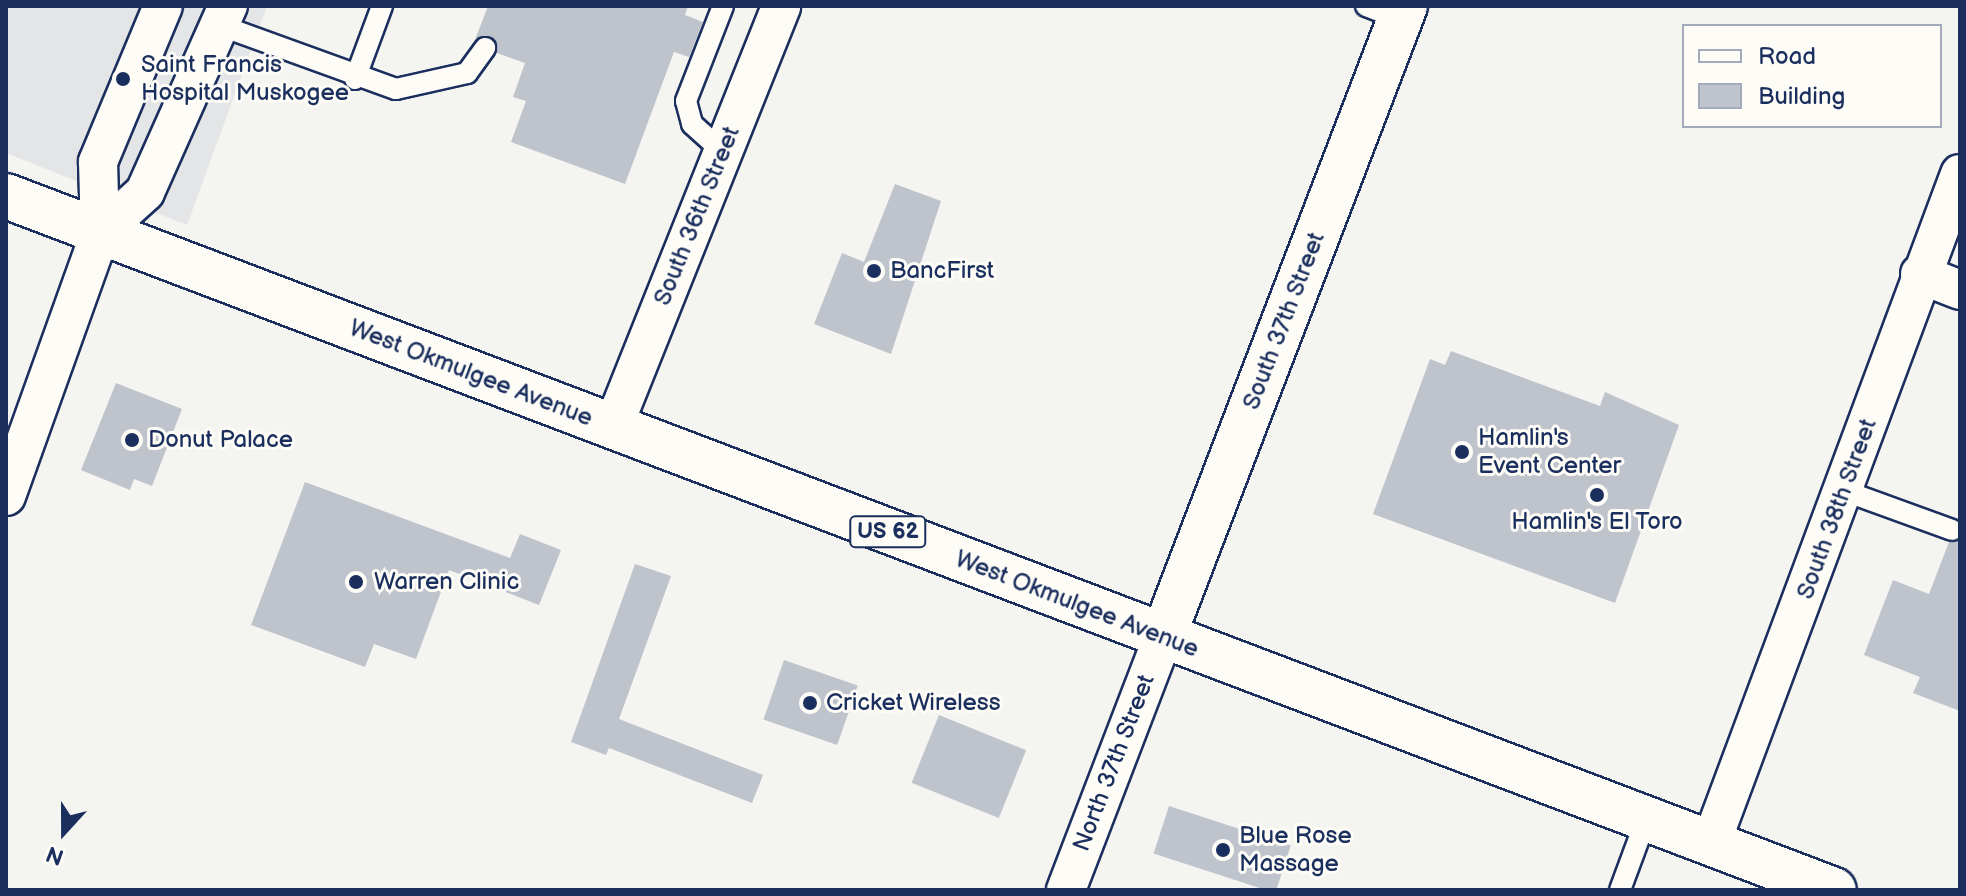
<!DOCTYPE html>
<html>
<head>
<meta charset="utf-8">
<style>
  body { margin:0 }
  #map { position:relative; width:1966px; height:896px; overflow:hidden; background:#f4f4f1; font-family:"Balsamiq Sans",sans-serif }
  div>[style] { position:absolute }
  .built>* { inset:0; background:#e4e5e6 }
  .building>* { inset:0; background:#bfc3cc; transform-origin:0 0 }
  .roads { filter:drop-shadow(2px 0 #1b2f5e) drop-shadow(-2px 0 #1b2f5e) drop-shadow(0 2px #1b2f5e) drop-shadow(0 -2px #1b2f5e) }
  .service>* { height:20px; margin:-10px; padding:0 10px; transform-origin:10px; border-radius:10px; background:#fdfcf7 }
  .minor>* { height:38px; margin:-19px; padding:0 19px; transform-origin:19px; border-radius:19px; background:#fdfcf7 }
  .tertiary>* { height:44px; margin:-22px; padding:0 22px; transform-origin:22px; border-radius:22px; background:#fdfcf7 }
  .primary>* { height:44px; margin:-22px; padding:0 22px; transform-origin:22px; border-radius:22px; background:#fdfcf7 }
  .dots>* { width:22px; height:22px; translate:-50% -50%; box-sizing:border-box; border:4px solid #fdfcf7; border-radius:50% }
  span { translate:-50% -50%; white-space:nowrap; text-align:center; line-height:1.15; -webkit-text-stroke:6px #fdfcf7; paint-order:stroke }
  .shield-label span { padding:2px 6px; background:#fdfcf7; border:2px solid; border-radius:6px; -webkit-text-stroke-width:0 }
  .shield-label { font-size:22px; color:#1b2f5e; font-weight:700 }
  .poi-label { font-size:24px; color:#1b2f5e }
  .left { translate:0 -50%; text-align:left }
  .street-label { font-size:24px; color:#1b2f5e }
  .frame { position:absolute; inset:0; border:8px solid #1b2f5e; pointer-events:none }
  .legend { position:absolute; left:1682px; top:24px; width:260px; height:104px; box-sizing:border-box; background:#fdfcf7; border:2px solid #a3aaba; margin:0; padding:10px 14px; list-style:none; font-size:24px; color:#1b2f5e }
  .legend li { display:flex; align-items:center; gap:16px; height:40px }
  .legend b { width:40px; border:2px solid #a3aaba }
  .north { position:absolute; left:24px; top:792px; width:80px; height:80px; -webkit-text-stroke:6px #fdfcf7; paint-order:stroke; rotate:201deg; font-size:22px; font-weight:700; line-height:32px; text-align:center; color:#1b2f5e }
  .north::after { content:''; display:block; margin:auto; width:28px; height:36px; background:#1b2f5e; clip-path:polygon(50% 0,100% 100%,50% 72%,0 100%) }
</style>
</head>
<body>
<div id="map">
  <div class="built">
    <i style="clip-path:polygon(6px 6px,267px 6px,187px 225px,6px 153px)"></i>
  </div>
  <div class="building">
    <i style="clip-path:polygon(488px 6px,688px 6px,685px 15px,703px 22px,689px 57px,674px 52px,625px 184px,511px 142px,526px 101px,513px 97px,525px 63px,497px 53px,492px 37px,475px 40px)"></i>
    <i style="clip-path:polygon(895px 184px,941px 201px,891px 354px,814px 324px,842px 253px,864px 262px)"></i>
    <i style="clip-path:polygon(1451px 351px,1600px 406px,1605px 392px,1679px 425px,1615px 603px,1373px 514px,1430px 359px,1445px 365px)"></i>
    <i style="clip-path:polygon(116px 383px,182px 409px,152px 486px,134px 479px,130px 490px,81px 470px)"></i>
    <i style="clip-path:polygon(305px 482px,510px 558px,520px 534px,561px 550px,539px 605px,449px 570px,416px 659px,374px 644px,365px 667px,251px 625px)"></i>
    <i style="clip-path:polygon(1960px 540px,1960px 711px,1913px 693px,1920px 677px,1864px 655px,1893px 580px,1929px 594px,1949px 542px)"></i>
    <i style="clip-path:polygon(635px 564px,671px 576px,619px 719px,763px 775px,752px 803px,609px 748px,606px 755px,571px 742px)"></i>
    <i style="left:784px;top:660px;width:78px;height:63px;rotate:19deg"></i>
    <i style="left:939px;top:715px;width:94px;height:73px;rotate:22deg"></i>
    <i style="left:1169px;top:806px;width:128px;height:50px;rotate:18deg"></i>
  </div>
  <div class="roads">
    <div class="service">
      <i style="left:723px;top:6px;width:102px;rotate:111.3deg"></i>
      <i style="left:686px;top:101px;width:24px;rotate:75deg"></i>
      <i style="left:692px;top:124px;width:42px;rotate:42.1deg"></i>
      <i style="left:1366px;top:6px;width:36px;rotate:21deg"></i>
      <i style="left:219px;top:25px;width:188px;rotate:19.9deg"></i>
      <i style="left:396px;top:89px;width:73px;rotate:-12.7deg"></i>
      <i style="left:467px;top:73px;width:31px;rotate:-54deg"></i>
      <i style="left:355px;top:79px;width:78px;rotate:-69.7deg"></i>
      <i style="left:1845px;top:491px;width:114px;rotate:20deg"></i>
      <i style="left:1620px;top:890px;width:78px;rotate:-69.7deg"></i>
    </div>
    <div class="minor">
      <i style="left:100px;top:233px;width:61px;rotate:-42.3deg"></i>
      <i style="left:145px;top:192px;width:204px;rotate:-66deg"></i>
      <i style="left:1920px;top:274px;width:43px;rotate:21.8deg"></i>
      <i style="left:613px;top:427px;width:453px;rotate:-68.2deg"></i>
      <i style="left:6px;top:496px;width:279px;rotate:-70.3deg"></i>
      <i style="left:100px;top:233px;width:71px;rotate:-91.6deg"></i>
      <i style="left:98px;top:162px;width:169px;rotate:-67.4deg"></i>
      <i style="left:1711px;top:843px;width:714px;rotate:-69.58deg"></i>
      <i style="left:1066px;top:890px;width:271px;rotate:-69deg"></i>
    </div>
    <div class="tertiary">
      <i style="left:1163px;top:637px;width:676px;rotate:-69.02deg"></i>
    </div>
    <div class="primary">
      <i style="left:6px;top:196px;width:1955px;rotate:20.79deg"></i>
    </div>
  </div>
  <div class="dots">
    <i style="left:123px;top:79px;background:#1b2f5e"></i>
    <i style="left:874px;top:271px;background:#1b2f5e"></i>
    <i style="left:132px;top:440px;background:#1b2f5e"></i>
    <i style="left:1462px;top:452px;background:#1b2f5e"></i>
    <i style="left:1597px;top:495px;background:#1b2f5e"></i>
    <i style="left:356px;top:582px;background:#1b2f5e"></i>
    <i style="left:810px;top:703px;background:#1b2f5e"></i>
    <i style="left:1223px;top:850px;background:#1b2f5e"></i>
  </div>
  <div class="shield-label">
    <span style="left:888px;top:532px">US 62</span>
  </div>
  <div class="poi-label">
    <span class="left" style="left:141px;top:79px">Saint Francis<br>Hospital Muskogee</span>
    <span class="left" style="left:890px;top:271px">BancFirst</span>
    <span class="left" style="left:1478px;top:452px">Hamlin's<br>Event Center</span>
    <span class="left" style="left:148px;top:440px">Donut Palace</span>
    <span style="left:1597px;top:522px">Hamlin's El Toro</span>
    <span class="left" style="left:374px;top:582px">Warren Clinic</span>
    <span class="left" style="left:826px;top:703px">Cricket Wireless</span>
    <span class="left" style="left:1239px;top:850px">Blue Rose<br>Massage</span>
  </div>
  <div class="street-label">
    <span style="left:697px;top:216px;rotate:-68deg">South 36th Street</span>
    <span style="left:1284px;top:321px;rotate:-69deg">South 37th Street</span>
    <span style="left:471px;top:373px;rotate:21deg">West Okmulgee Avenue</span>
    <span style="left:1837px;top:509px;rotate:-70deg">South 38th Street</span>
    <span style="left:1077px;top:604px;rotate:21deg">West Okmulgee Avenue</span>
    <span style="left:1114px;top:763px;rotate:-69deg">North 37th Street</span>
  </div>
  <div class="frame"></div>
  <ul class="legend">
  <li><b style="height:10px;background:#fdfcf7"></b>Road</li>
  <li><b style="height:22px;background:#bfc3cc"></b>Building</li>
  </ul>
  <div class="north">N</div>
</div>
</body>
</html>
